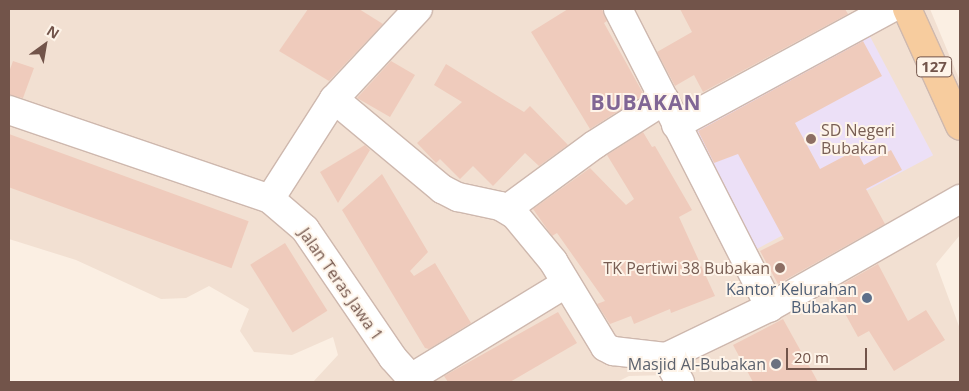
<!DOCTYPE html>
<html>
<head>
<meta charset="utf-8">
<style>
  body { margin:0 }
  #map { position:relative; width:969px; height:391px; overflow:hidden; background:#fbefe3; font-family:"Open Sans",sans-serif }
  div>[style] { position:absolute }
  .residential>* { inset:0; background:#f2e0d2 }
  .education>* { inset:0; background:#ece0f7; transform-origin:0 0 }
  .building>* { inset:0; background:#efcbbc; transform-origin:0 0 }
  .roads { filter:drop-shadow(1px 0 #ceb8ae) drop-shadow(-1px 0 #ceb8ae) drop-shadow(0 1px #ceb8ae) drop-shadow(0 -1px #ceb8ae) }
  .minor>* { height:28px; margin:-14px; padding:0 14px; transform-origin:14px; border-radius:14px; background:#fff }
  .major>* { height:28px; margin:-14px; padding:0 14px; transform-origin:14px; border-radius:14px; background:#f7cc9e }
  .dots>* { width:14px; height:14px; translate:-50% -50%; box-sizing:border-box; border:2px solid #fef4e9; border-radius:50% }
  span { translate:-50% -50%; white-space:nowrap; text-align:center; line-height:1.15; -webkit-text-stroke:4px #fef4e9; paint-order:stroke }
  .shield-label span { padding:1px 4px; background:#fef4e9; border:1px solid; border-radius:4px; -webkit-text-stroke-width:0 }
  .shield-label { font-size:15px; color:#72544a; font-weight:700 }
  .education-label { font-size:16px; color:#785e54 }
  .left { translate:0 -50%; text-align:left }
  .right { translate:-100% -50%; text-align:right }
  .street-label { font-size:16px; color:#72544a }
  .service-label { font-size:16px; color:#4e5e75 }
  .worship-label { font-size:16px; color:#5b616d }
  .district-label { font-size:21px; color:#806695; font-weight:700; letter-spacing:1px }
  .frame { position:absolute; inset:0; border:10px solid #72544a; pointer-events:none }
  .north { position:absolute; left:20px; top:20px; width:50px; height:50px; -webkit-text-stroke:4px #fef4e9; paint-order:stroke; rotate:32deg; font-size:14px; font-weight:700; line-height:20px; text-align:center; color:#72544a }
  .north::after { content:''; display:block; margin:auto; width:18px; height:22px; background:#72544a; clip-path:polygon(50% 0,100% 100%,50% 72%,0 100%) }
  .scale { position:absolute; left:786px; top:348px; width:81px; height:22px; box-sizing:border-box; border:2px solid #72544a; border-top:0; padding-left:6px; font-size:15px; line-height:18px; white-space:nowrap; color:#72544a; -webkit-text-stroke:4px #fef4e9; paint-order:stroke }
</style>
</head>
<body>
<div id="map">
  <div class="residential">
    <i style="clip-path:polygon(9px 9px,930px 9px,960px 81px,960px 235px,936px 264px,960px 329px,960px 382px,673px 382px,669px 375px,629px 376px,617px 382px,313px 382px,338px 355px,333px 337px,292px 355px,254px 352px,240px 331px,249px 309px,209px 286px,186px 298px,161px 299px,76px 260px,9px 239px)"></i>
  </div>
  <div class="education">
    <i style="left:866px;top:29px;width:143px;height:202px;rotate:62deg"></i>
  </div>
  <div class="building">
    <i style="clip-path:polygon(308px 9px,359px 9px,383px 24px,329px 81px,279px 51px)"></i>
    <i style="clip-path:polygon(568px 9px,602px 9px,607px 21px,604px 23px,644px 95px,590px 129px,531px 32px)"></i>
    <i style="clip-path:polygon(680px 9px,845px 9px,848px 14px,703px 92px,694px 75px,675px 86px,657px 52px,692px 32px)"></i>
    <i style="clip-path:polygon(863px 41px,882px 76px,795px 123px,820px 169px,856px 150px,864px 165px,891px 150px,902px 170px,866px 189px,885px 224px,778px 284px,760px 251px,784px 239px,738px 154px,714px 163px,698px 131px)"></i>
    <i style="clip-path:polygon(13px 61px,34px 68px,23px 98px,9px 95px,9px 72px)"></i>
    <i style="clip-path:polygon(391px 61px,415px 75px,390px 117px,357px 98px)"></i>
    <i style="clip-path:polygon(446px 64px,524px 112px,530px 106px,568px 145px,539px 166px,525px 153px,493px 186px,473px 166px,460px 179px,440px 159px,436px 163px,417px 143px,462px 102px,434px 85px)"></i>
    <i style="clip-path:polygon(643px 132px,652px 147px,655px 146px,692px 210px,679px 217px,715px 296px,671px 313px,670px 309px,634px 324px,631px 316px,610px 324px,597px 304px,605px 301px,557px 233px,552px 236px,533px 209px,590px 168px,626px 205px,634px 199px,607px 155px)"></i>
    <i style="left:9px;top:134px;width:255px;height:50px;rotate:20deg"></i>
    <i style="clip-path:polygon(365px 145px,370px 150px,338px 203px,320px 172px)"></i>
    <i style="clip-path:polygon(382px 174px,428px 252px,410px 271px,414px 276px,435px 263px,471px 323px,429px 349px,425px 348px,342px 210px)"></i>
    <i style="left:285px;top:243px;width:80px;height:41px;rotate:58deg"></i>
    <i style="clip-path:polygon(878px 264px,908px 321px,926px 310px,945px 340px,894px 371px,869px 331px,858px 337px,832px 290px)"></i>
    <i style="clip-path:polygon(558px 312px,577px 343px,510px 382px,448px 382px,444px 376px)"></i>
    <i style="clip-path:polygon(783px 319px,818px 382px,753px 382px,733px 345px)"></i>
  </div>
  <div class="roads">
    <div class="minor">
      <i style="left:618px;top:9px;width:335px;rotate:63deg"></i>
      <i style="left:770px;top:307px;width:219px;rotate:-29.6deg"></i>
      <i style="left:334px;top:99px;width:123px;rotate:-47deg"></i>
      <i style="left:9px;top:110px;width:276px;rotate:18.8deg"></i>
      <i style="left:270px;top:199px;width:46px;rotate:40.6deg"></i>
      <i style="left:305px;top:229px;width:156px;rotate:55.7deg"></i>
      <i style="left:393px;top:358px;width:27px;rotate:48deg"></i>
      <i style="left:411px;top:378px;width:180px;rotate:-31.4deg"></i>
      <i style="left:676px;top:125px;width:243px;rotate:-28.5deg"></i>
      <i style="left:270px;top:199px;width:119px;rotate:-57.4deg"></i>
      <i style="left:334px;top:99px;width:141px;rotate:39.8deg"></i>
      <i style="left:442px;top:189px;width:18px;rotate:27deg"></i>
      <i style="left:458px;top:197px;width:43px;rotate:12.1deg"></i>
      <i style="left:500px;top:206px;width:17px;rotate:31deg"></i>
      <i style="left:515px;top:215px;width:60px;rotate:50.4deg"></i>
      <i style="left:553px;top:261px;width:100px;rotate:58.8deg"></i>
      <i style="left:605px;top:347px;width:9px;rotate:27deg"></i>
      <i style="left:613px;top:351px;width:53px;rotate:6.5deg"></i>
      <i style="left:666px;top:357px;width:115px;rotate:-25.7deg"></i>
      <i style="left:507px;top:209px;width:108px;rotate:-36.3deg"></i>
      <i style="left:594px;top:145px;width:84px;rotate:-32.4deg"></i>
      <i style="left:666px;top:357px;width:29px;rotate:61deg"></i>
    </div>
    <div class="major">
      <i style="left:907px;top:9px;width:128px;rotate:65.6deg"></i>
    </div>
  </div>
  <div class="dots">
    <i style="left:811px;top:139px;background:#8d6e63"></i>
    <i style="left:780px;top:268px;background:#8d6e63"></i>
    <i style="left:867px;top:298px;background:#5c6f8a"></i>
    <i style="left:776px;top:364px;background:#6b7280"></i>
  </div>
  <div class="shield-label">
    <span style="left:934px;top:67px">127</span>
  </div>
  <div class="education-label">
    <span class="left" style="left:821px;top:139px">SD Negeri<br>Bubakan</span>
    <span class="right" style="left:770px;top:268px">TK Pertiwi 38 Bubakan</span>
  </div>
  <div class="street-label">
    <span style="left:341px;top:284px;rotate:55deg">Jalan Teras Jawa 1</span>
  </div>
  <div class="service-label">
    <span class="right" style="left:857px;top:298px">Kantor Kelurahan<br>Bubakan</span>
  </div>
  <div class="worship-label">
    <span class="right" style="left:766px;top:364px">Masjid Al-Bubakan</span>
  </div>
  <div class="district-label">
    <span style="left:646px;top:102px">BUBAKAN</span>
  </div>
  <div class="frame"></div>
  <div class="north">N</div>
  <div class="scale">20 m</div>
</div>
</body>
</html>
